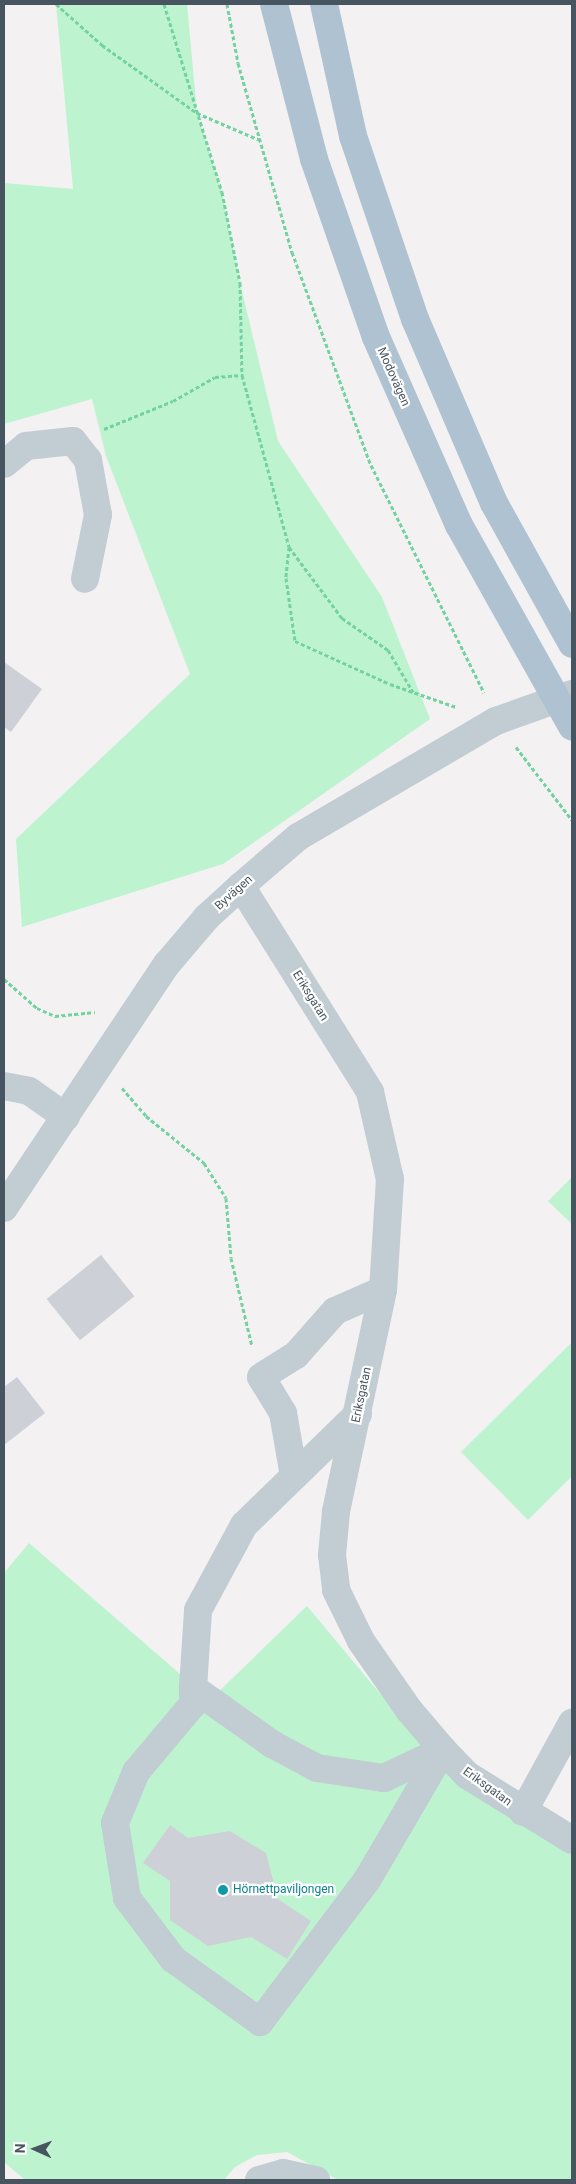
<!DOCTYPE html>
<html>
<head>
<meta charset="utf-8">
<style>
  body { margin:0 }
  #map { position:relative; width:576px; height:2184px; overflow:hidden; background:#f3f1f1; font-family:Roboto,sans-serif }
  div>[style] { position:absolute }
  .green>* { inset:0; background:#bef3d0 }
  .building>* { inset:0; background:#cdd0d6; transform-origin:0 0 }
  .path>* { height:3px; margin-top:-1.5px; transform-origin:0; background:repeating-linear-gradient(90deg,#73d3a0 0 4px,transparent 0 6.5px) }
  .minor>* { height:28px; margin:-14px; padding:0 14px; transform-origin:14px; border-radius:14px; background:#c1ccd3 }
  .major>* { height:28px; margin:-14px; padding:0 14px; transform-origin:14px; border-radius:14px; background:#afc2d1 }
  .dots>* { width:14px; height:14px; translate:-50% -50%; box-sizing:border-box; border:2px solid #fff; border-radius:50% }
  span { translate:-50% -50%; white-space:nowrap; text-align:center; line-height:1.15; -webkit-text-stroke:4.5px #fff; paint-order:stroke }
  .street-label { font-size:12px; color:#475560 }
  .culture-label { font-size:12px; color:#0d838f }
  .left { translate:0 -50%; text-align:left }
  .frame { position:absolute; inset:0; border:5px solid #475560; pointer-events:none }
  .north { position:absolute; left:10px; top:2124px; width:50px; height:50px; -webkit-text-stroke:4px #fff; paint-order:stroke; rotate:272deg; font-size:14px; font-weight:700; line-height:20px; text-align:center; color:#475560 }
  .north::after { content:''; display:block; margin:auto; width:18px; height:22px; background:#475560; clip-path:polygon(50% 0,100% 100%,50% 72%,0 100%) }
</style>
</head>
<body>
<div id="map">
  <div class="green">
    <i style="clip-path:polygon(56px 4px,187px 4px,197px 113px,222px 192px,240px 283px,278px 441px,382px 597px,430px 719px,223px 864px,22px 927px,16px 839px,190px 674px,106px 456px,92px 399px,4px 424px,4px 183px,73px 189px)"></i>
    <i style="clip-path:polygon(572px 1177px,572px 1224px,548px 1201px)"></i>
    <i style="clip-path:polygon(572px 1342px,572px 1476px,528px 1520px,461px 1452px)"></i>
    <i style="clip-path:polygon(29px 1543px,210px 1700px,307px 1606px,436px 1761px,572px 1852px,572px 2180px,338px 2180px,287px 2152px,257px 2155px,235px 2167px,224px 2180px,25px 2180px,4px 2162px,4px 1573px)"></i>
  </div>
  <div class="building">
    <i style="clip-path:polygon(4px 662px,42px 689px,11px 732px,4px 727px)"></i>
    <i style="left:101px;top:1255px;width:53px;height:70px;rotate:51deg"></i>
    <i style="clip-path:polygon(17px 1377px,45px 1413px,4px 1445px,4px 1387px)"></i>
    <i style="clip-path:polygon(170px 1825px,188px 1838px,230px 1831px,266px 1853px,278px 1899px,311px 1921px,287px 1959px,251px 1937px,208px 1946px,170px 1920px,170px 1881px,143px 1863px)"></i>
  </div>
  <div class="path">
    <i style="left:56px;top:4px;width:62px;rotate:41.7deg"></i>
    <i style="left:102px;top:45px;width:117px;rotate:35.6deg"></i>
    <i style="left:197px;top:113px;width:69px;rotate:23.2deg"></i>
    <i style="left:164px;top:4px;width:197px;rotate:72.9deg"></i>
    <i style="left:222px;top:192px;width:93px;rotate:78.8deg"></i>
    <i style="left:240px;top:283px;width:92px;rotate:88.8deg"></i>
    <i style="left:242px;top:375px;width:178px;rotate:74.7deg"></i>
    <i style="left:289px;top:547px;width:31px;rotate:96deg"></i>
    <i style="left:286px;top:578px;width:64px;rotate:81.9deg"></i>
    <i style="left:295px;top:641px;width:104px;rotate:24.4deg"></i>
    <i style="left:390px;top:684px;width:70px;rotate:19.2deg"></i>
    <i style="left:227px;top:4px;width:60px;rotate:79.4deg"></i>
    <i style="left:238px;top:63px;width:197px;rotate:74.1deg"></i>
    <i style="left:292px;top:252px;width:227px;rotate:69.7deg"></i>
    <i style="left:371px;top:465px;width:254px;rotate:63.6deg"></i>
    <i style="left:104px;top:429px;width:74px;rotate:-22.1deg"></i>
    <i style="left:173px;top:401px;width:48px;rotate:-29.7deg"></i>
    <i style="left:215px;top:377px;width:27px;rotate:-4deg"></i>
    <i style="left:289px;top:547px;width:89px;rotate:53.3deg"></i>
    <i style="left:342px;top:618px;width:56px;rotate:34.8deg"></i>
    <i style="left:388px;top:650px;width:49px;rotate:59.2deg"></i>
    <i style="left:516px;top:747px;width:92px;rotate:52.5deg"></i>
    <i style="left:4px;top:979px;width:44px;rotate:41.3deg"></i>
    <i style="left:37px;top:1008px;width:20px;rotate:24deg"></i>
    <i style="left:55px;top:1016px;width:40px;rotate:-5.7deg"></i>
    <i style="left:122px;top:1088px;width:37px;rotate:49deg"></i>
    <i style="left:146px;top:1116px;width:75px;rotate:39deg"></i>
    <i style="left:204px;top:1163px;width:41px;rotate:57.8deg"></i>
    <i style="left:226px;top:1198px;width:60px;rotate:85.2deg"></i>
    <i style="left:231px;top:1258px;width:90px;rotate:76.6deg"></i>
  </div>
  <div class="minor">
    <i style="left:4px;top:464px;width:28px;rotate:-39deg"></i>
    <i style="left:26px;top:446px;width:47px;rotate:-6.1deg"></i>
    <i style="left:73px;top:441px;width:24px;rotate:52deg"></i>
    <i style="left:88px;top:460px;width:56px;rotate:79.7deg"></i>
    <i style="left:98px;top:515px;width:65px;rotate:101.5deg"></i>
    <i style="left:241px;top:886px;width:243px;rotate:57.9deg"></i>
    <i style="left:370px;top:1092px;width:89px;rotate:77.1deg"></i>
    <i style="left:390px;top:1179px;width:111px;rotate:93.6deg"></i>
    <i style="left:383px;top:1290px;width:227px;rotate:102deg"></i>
    <i style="left:336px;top:1512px;width:43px;rotate:95.3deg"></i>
    <i style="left:332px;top:1555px;width:35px;rotate:83deg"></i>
    <i style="left:336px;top:1590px;width:57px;rotate:63.9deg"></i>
    <i style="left:361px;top:1641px;width:84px;rotate:55.2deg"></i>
    <i style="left:409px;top:1710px;width:52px;rotate:49.6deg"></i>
    <i style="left:443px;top:1750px;width:35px;rotate:46deg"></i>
    <i style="left:467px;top:1775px;width:123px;rotate:31.8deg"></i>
    <i style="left:4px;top:1086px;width:25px;rotate:11deg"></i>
    <i style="left:29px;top:1091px;width:45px;rotate:35.1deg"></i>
    <i style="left:4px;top:1208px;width:293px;rotate:-56.3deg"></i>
    <i style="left:167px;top:964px;width:62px;rotate:-49.6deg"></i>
    <i style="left:207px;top:917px;width:46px;rotate:-42.4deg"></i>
    <i style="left:241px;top:886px;width:75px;rotate:-40.7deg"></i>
    <i style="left:298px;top:837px;width:229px;rotate:-30.4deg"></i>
    <i style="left:496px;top:721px;width:81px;rotate:-19.6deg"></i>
    <i style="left:294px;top:1476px;width:64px;rotate:-99.9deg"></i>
    <i style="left:283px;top:1413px;width:42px;rotate:-121.4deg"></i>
    <i style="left:261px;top:1377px;width:41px;rotate:-32.2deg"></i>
    <i style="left:296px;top:1355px;width:59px;rotate:-48.4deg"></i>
    <i style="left:335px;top:1311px;width:52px;rotate:-23.6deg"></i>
    <i style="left:193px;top:1688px;width:97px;rotate:35.3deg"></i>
    <i style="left:272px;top:1744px;width:51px;rotate:28.1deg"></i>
    <i style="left:317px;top:1768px;width:68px;rotate:8.5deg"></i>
    <i style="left:384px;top:1778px;width:65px;rotate:-25.4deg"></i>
    <i style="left:443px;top:1750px;width:151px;rotate:120.3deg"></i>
    <i style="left:367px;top:1880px;width:178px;rotate:127deg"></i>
    <i style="left:260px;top:2022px;width:107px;rotate:-144.1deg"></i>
    <i style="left:173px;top:1959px;width:76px;rotate:-127deg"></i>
    <i style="left:127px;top:1898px;width:76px;rotate:-99.1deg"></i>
    <i style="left:115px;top:1823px;width:55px;rotate:-67.6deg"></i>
    <i style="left:136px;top:1772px;width:89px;rotate:-50deg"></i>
    <i style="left:193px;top:1704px;width:16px;rotate:-90deg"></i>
    <i style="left:193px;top:1688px;width:78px;rotate:-86.3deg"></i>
    <i style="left:198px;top:1610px;width:97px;rotate:-61.6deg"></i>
    <i style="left:244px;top:1525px;width:159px;rotate:-44.2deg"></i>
    <i style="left:523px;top:1812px;width:102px;rotate:-61.2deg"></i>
    <i style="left:259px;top:2180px;width:25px;rotate:-16deg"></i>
    <i style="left:283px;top:2173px;width:34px;rotate:12deg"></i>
  </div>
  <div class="major">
    <i style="left:274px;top:4px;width:160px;rotate:75.5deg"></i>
    <i style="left:314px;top:159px;width:188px;rotate:70.8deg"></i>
    <i style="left:376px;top:337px;width:206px;rotate:66.2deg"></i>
    <i style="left:459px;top:525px;width:231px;rotate:60.7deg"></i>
    <i style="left:324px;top:4px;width:135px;rotate:77.6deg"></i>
    <i style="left:353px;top:136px;width:193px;rotate:71.3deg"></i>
    <i style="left:415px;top:319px;width:200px;rotate:66.8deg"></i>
    <i style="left:494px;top:503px;width:161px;rotate:61deg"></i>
  </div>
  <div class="dots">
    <i style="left:223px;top:1890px;background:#0f9aa8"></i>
  </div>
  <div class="street-label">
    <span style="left:393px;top:377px;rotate:66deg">Modovägen</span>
    <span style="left:234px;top:893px;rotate:-42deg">Byvägen</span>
    <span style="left:310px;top:996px;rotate:58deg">Eriksgatan</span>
    <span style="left:362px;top:1395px;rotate:-78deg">Eriksgatan</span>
    <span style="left:487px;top:1787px;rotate:36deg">Eriksgatan</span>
  </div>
  <div class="culture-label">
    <span class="left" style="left:233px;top:1890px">Hörnettpaviljongen</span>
  </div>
  <div class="frame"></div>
  <div class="north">N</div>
</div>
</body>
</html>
